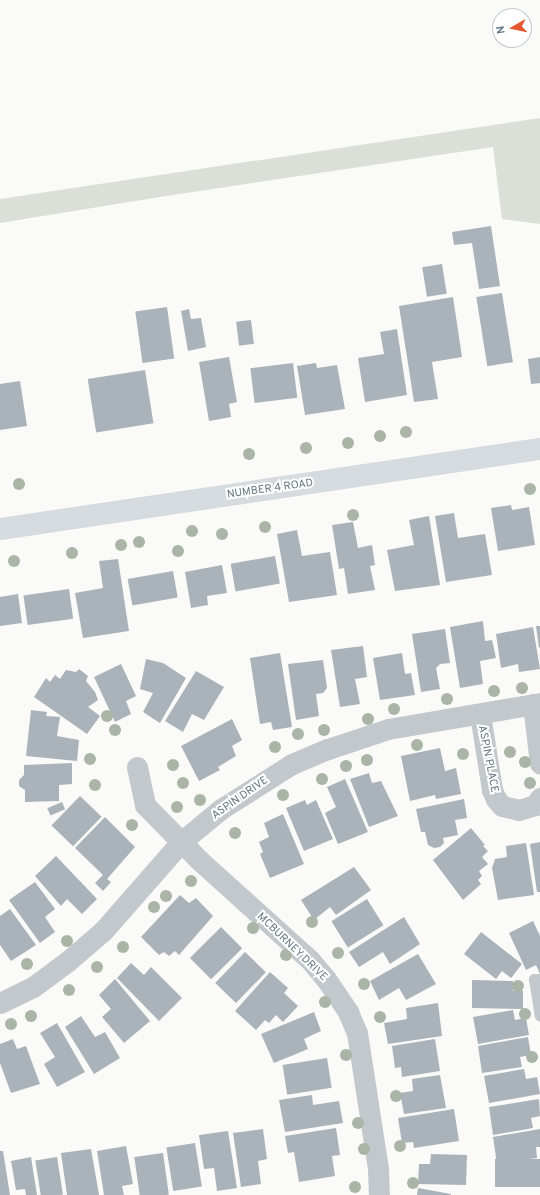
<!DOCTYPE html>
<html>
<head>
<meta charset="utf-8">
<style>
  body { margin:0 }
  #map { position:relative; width:540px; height:1195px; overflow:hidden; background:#fafaf8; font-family:Overpass,sans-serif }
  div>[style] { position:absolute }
  .green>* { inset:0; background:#dadfd7 }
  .building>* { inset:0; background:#aab3b9; transform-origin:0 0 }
  .lane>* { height:11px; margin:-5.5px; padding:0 5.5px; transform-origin:5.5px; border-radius:5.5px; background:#c3c8cc }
  .street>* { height:21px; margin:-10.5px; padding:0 10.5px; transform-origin:10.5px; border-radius:10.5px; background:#c3c8cc }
  .secondary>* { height:22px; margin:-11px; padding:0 11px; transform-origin:11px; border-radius:11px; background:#d6dbdf }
  .trees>* { width:12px; height:12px; margin:-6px; border-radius:50%; background:#aab4a7 }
  span { translate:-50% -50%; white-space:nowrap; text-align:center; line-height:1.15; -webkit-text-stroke:4px #fff; paint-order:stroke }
  .street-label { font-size:11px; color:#657683 }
  .north { position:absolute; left:492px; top:8px; width:40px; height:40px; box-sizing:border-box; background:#fff; border:1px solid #c1c8cd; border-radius:50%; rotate:261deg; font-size:11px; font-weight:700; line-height:16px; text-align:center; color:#657683 }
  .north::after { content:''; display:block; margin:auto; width:14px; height:18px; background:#e4572e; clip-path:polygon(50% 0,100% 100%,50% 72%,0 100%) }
</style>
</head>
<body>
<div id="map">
  <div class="green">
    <i style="clip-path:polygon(540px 118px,540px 224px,502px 219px,493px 147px,166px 196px,0 223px,0 199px)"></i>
  </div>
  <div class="building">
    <i style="clip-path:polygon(491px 226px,500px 286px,479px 289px,472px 243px,454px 245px,452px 232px)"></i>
    <i style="left:442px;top:264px;width:30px;height:20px;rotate:81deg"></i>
    <i style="left:502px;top:293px;width:70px;height:26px;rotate:81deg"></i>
    <i style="clip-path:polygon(453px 297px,462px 357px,432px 362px,438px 399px,414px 402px,399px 306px)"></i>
    <i style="left:167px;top:307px;width:52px;height:32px;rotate:82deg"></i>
    <i style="clip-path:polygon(189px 309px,191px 319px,201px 318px,206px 347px,188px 351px,181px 311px)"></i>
    <i style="left:251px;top:320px;width:24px;height:15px;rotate:83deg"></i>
    <i style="clip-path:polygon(397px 329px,407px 395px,365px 402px,358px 358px,384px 354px,380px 332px)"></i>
    <i style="clip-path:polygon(229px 357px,237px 402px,229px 404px,231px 417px,209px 421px,199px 362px)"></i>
    <i style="clip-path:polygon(540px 357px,540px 383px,531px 384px,528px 359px)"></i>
    <i style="left:293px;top:363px;width:35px;height:43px;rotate:83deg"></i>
    <i style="clip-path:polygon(316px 363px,317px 368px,337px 365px,345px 409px,305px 415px,297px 366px)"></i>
    <i style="left:145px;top:370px;width:54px;height:58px;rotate:81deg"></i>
    <i style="clip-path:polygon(20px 381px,27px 426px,0 430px,0 384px)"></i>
    <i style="clip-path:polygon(511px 505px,512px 510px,529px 507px,535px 545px,498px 551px,491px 508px)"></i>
    <i style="clip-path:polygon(454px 513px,458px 538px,485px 534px,492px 575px,446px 582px,435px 516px)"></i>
    <i style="clip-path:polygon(429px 516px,440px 585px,395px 591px,387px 550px,414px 545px,409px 520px)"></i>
    <i style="clip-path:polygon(353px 522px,358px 548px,372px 545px,375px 565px,370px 566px,375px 590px,348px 594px,344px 568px,339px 569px,332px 525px)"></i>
    <i style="clip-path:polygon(297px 530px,302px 556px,330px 552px,337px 595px,289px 602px,277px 534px)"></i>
    <i style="left:275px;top:556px;width:28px;height:45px;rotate:80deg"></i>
    <i style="clip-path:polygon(118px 559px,129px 631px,83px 638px,75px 593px,103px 588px,99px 561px)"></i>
    <i style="clip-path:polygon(222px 565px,227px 593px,207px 596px,208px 605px,191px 608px,185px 572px)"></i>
    <i style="left:173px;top:571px;width:27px;height:46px;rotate:80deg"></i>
    <i style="left:69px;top:589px;width:30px;height:46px;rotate:82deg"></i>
    <i style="clip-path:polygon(18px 594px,22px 623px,0 626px,0 597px)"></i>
    <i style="clip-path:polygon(483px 621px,485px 641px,492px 640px,496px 658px,480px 661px,483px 684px,460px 688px,450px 627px)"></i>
    <i style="clip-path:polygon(536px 626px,540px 626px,540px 647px,539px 648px)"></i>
    <i style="clip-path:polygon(533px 627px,540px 669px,519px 672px,518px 664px,501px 668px,496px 634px)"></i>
    <i style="clip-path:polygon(445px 629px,450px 663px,440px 664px,436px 668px,440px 689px,421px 692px,412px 634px)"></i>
    <i style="clip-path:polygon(363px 646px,367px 677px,355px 679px,360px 704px,340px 707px,331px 650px)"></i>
    <i style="clip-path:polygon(280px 653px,292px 727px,273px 730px,271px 722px,260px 724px,250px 658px)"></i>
    <i style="clip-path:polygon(402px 653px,405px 674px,411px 673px,415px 695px,380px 700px,373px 658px)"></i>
    <i style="clip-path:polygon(146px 659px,163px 663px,186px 678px,160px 723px,143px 712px,153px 693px,140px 689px)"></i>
    <i style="clip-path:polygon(323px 660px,327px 688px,323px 693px,316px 694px,319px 716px,296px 720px,288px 664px)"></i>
    <i style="clip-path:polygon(121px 664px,136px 696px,126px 701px,131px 714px,115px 722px,94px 677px)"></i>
    <i style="clip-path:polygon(79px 669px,88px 676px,86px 681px,95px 692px,98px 700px,88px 707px,100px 716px,87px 734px,34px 697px,46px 678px,50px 682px,55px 675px,60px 679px,66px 670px,76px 672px)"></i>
    <i style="clip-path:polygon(196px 671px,224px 687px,204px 720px,192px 714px,183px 732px,165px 721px)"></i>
    <i style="clip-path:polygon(31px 710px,47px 712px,46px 716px,60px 717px,57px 736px,79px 740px,77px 761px,26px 756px)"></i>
    <i style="clip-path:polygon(232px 719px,242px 740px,232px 746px,236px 756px,218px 767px,220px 770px,199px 781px,181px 746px)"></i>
    <i style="clip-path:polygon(440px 748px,445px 771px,456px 768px,461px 794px,436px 799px,435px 795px,410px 801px,401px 756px)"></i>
    <i style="clip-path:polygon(72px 763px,72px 784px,59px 785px,59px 801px,25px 802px,25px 790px,19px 786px,19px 780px,24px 775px,24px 765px)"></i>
    <i style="clip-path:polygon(369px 773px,372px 783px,381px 781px,398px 816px,369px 827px,350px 779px)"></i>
    <i style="clip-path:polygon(345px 779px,368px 832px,338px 844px,325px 813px,336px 807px,327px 787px)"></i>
    <i style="left:80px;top:796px;width:30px;height:41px;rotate:44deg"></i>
    <i style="clip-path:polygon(464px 799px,467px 818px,455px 820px,458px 835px,443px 838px,444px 843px,440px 847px,434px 848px,428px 845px,425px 832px,421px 832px,416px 809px)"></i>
    <i style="clip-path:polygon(305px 800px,307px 805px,316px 800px,333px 839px,304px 851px,286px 808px)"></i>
    <i style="left:62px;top:802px;width:8px;height:16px;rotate:67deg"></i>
    <i style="clip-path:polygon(283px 814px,304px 864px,270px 878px,260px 854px,263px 852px,259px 842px,269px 837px,264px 823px)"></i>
    <i style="clip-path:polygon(105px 817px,135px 847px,107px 879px,111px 882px,103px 891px,95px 883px,103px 875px,75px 848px)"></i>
    <i style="clip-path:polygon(471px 828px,485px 845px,483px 846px,488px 851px,482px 857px,488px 864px,479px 871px,482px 876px,478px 880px,481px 884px,463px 900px,433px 860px)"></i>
    <i style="clip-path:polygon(540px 842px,540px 892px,537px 892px,530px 844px)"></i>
    <i style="clip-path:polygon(526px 843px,534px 895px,498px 900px,492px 868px,495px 859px,507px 857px,506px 846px)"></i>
    <i style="clip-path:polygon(56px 856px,97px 899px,82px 914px,67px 899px,61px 906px,35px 876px)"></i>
    <i style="clip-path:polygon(354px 867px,371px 890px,336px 915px,330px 907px,314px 920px,301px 900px)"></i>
    <i style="clip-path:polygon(35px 882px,55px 909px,45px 917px,55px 932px,40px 943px,9px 900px)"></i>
    <i style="clip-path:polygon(180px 895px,189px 903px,196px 898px,213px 916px,179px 955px,175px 951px,169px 956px,164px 952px,159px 955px,141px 937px)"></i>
    <i style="left:367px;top:899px;width:31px;height:42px;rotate:58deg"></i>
    <i style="clip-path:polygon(10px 909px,36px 945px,11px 961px,0 945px,0 916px)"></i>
    <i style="clip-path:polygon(404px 917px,420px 944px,390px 964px,383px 952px,359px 967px,349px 952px)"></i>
    <i style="clip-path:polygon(533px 921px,540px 936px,540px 974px,536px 965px,526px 970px,509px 933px)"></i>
    <i style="left:221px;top:927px;width:30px;height:44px;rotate:45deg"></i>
    <i style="clip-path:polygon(481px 932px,522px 964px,511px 978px,502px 971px,496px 979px,464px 954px)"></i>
    <i style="left:245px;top:952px;width:29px;height:43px;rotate:44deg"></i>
    <i style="clip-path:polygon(418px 954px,436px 984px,406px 1000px,399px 988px,379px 1000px,370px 981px)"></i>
    <i style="clip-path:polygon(131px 963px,144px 975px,151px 967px,182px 998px,159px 1021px,117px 978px)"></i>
    <i style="clip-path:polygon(270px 972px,288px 988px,284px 993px,298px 1006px,283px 1022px,276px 1015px,269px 1023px,265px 1020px,256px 1030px,235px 1011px)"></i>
    <i style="clip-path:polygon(115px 979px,150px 1021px,124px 1043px,102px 1017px,111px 1009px,99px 995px)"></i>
    <i style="clip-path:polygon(472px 980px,513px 981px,513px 991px,523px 991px,523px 1009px,472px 1008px)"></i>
    <i style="clip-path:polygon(438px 1003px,442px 1036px,388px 1044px,384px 1023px,407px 1019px,406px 1008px)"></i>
    <i style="clip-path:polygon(513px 1010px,515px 1020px,526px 1018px,529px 1035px,478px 1044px,473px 1017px)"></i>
    <i style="clip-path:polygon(314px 1012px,321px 1031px,304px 1039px,308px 1049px,274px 1063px,261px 1034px)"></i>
    <i style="clip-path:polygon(81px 1016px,95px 1037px,105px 1032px,120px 1058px,94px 1074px,65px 1027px)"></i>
    <i style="clip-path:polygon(57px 1023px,85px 1072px,57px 1087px,44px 1064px,55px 1057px,40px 1033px)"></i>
    <i style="clip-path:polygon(528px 1037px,531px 1055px,520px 1057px,522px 1067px,482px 1073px,478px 1046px)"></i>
    <i style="clip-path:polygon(13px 1039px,17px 1049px,26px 1046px,40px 1084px,11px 1093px,0 1063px,0 1044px)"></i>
    <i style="clip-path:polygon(435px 1039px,440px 1071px,402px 1077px,401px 1067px,395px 1068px,392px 1046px)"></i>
    <i style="left:327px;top:1058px;width:30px;height:45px;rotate:81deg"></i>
    <i style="clip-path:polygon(524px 1069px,526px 1079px,537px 1077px,540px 1094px,489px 1103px,484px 1076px)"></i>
    <i style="clip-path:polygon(440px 1075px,446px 1108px,404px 1114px,400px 1093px,413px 1091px,412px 1079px)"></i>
    <i style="clip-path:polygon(312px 1095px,313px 1105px,339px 1101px,343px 1123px,285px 1132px,279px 1100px)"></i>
    <i style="clip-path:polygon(539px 1099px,540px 1116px,531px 1118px,533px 1128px,493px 1135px,489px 1107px)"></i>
    <i style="clip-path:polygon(454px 1109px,459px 1141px,414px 1148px,413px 1142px,402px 1143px,398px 1118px)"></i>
    <i style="clip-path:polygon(336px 1128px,340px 1155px,332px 1156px,335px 1176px,299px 1182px,294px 1152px,288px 1153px,285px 1136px)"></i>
    <i style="clip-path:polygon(263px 1129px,267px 1159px,258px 1161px,261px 1184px,241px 1187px,233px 1133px)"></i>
    <i style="clip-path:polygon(540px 1129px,540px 1147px,536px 1147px,537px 1158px,497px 1164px,493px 1137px)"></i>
    <i style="clip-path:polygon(228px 1131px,237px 1188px,217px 1191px,214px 1168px,204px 1169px,199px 1135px)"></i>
    <i style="left:195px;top:1143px;width:44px;height:29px;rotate:81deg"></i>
    <i style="clip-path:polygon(126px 1146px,133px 1184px,122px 1186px,124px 1195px,104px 1195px,97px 1151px)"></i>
    <i style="clip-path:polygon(91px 1149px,99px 1195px,67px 1195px,61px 1153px)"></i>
    <i style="clip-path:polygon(0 1151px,3px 1151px,10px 1195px,0 1195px)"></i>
    <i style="left:163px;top:1153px;width:42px;height:29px;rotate:82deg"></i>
    <i style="clip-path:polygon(431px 1154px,467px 1155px,466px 1185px,418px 1184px,419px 1164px,430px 1164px)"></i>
    <i style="clip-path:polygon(31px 1157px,37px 1195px,26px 1195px,25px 1189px,16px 1190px,11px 1161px)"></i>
    <i style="left:57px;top:1157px;width:38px;height:22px;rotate:81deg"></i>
    <i style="left:540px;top:1159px;width:28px;height:45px;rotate:90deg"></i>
    <i style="clip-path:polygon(418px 1188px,451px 1194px,451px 1195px,417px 1195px)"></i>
  </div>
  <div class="lane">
    <i style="left:540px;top:979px;width:6px;rotate:180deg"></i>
    <i style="left:534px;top:979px;width:37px;rotate:81deg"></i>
  </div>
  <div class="street">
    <i style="left:533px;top:704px;width:60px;rotate:83.3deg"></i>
    <i style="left:480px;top:714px;width:77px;rotate:81deg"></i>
    <i style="left:492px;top:790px;width:10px;rotate:66deg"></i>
    <i style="left:496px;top:799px;width:9px;rotate:49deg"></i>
    <i style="left:502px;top:806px;width:17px;rotate:13deg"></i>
    <i style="left:519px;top:810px;width:17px;rotate:-17deg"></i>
    <i style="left:535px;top:805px;width:9px;rotate:-54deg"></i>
    <i style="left:137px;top:767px;width:39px;rotate:78deg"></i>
    <i style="left:145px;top:805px;width:77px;rotate:45.5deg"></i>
    <i style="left:199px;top:860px;width:149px;rotate:42deg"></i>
    <i style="left:310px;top:960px;width:25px;rotate:50deg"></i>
    <i style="left:326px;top:979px;width:40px;rotate:56deg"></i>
    <i style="left:348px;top:1012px;width:23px;rotate:67deg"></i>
    <i style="left:357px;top:1033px;width:138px;rotate:81.2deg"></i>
    <i style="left:378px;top:1169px;width:26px;rotate:88deg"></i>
    <i style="left:0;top:1003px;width:37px;rotate:-26deg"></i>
    <i style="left:33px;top:987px;width:44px;rotate:-36.6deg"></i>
    <i style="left:68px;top:961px;width:46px;rotate:-40.6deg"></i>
    <i style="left:103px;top:931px;width:118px;rotate:-48.8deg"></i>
    <i style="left:181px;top:842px;width:52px;rotate:-39.5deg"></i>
    <i style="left:221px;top:809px;width:84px;rotate:-32.4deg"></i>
    <i style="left:292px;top:764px;width:39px;rotate:-23deg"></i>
    <i style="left:328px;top:749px;width:63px;rotate:-18.4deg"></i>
    <i style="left:388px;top:729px;width:154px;rotate:-9.7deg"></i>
  </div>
  <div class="secondary">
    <i style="left:0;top:529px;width:546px;rotate:-8.43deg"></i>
  </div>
  <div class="trees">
    <i style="left:406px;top:432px"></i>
    <i style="left:380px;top:436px"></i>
    <i style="left:348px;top:443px"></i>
    <i style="left:306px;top:448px"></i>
    <i style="left:249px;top:454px"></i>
    <i style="left:19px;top:484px"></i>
    <i style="left:530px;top:489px"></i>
    <i style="left:353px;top:515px"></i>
    <i style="left:265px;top:527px"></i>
    <i style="left:192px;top:531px"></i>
    <i style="left:222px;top:534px"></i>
    <i style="left:139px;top:542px"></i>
    <i style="left:121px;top:545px"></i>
    <i style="left:178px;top:551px"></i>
    <i style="left:72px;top:553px"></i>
    <i style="left:14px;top:561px"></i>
    <i style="left:522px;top:688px"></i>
    <i style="left:494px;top:691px"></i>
    <i style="left:447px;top:699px"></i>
    <i style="left:394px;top:709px"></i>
    <i style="left:107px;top:716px"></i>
    <i style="left:368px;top:719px"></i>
    <i style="left:115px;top:730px"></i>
    <i style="left:324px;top:730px"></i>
    <i style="left:298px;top:734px"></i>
    <i style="left:417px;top:745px"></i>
    <i style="left:275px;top:747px"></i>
    <i style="left:510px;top:752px"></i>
    <i style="left:463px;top:754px"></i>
    <i style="left:90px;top:759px"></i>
    <i style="left:367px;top:760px"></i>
    <i style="left:525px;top:762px"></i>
    <i style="left:173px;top:765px"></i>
    <i style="left:346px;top:766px"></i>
    <i style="left:322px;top:779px"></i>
    <i style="left:183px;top:783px"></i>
    <i style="left:530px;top:783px"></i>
    <i style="left:95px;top:785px"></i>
    <i style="left:283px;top:795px"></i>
    <i style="left:200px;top:800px"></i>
    <i style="left:177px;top:807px"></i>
    <i style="left:132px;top:825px"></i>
    <i style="left:235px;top:833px"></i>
    <i style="left:191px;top:881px"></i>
    <i style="left:166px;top:896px"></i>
    <i style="left:154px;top:907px"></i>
    <i style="left:312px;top:922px"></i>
    <i style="left:253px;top:928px"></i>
    <i style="left:67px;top:941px"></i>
    <i style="left:123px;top:947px"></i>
    <i style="left:338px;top:953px"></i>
    <i style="left:286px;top:955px"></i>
    <i style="left:27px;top:964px"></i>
    <i style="left:97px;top:967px"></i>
    <i style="left:364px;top:984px"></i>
    <i style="left:518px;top:986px"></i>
    <i style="left:69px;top:990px"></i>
    <i style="left:325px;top:1002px"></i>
    <i style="left:525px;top:1014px"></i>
    <i style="left:31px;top:1016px"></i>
    <i style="left:380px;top:1017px"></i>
    <i style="left:11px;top:1024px"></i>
    <i style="left:346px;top:1055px"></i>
    <i style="left:532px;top:1057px"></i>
    <i style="left:396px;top:1096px"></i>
    <i style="left:358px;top:1123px"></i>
    <i style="left:400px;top:1146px"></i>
    <i style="left:364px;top:1149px"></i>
    <i style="left:413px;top:1183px"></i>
    <i style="left:355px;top:1187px"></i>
  </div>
  <div class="street-label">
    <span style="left:270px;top:489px;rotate:-8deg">NUMBER 4 ROAD</span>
    <span style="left:488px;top:759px;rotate:79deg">ASPIN PLACE</span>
    <span style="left:240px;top:798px;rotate:-35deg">ASPIN DRIVE</span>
    <span style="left:292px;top:947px;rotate:44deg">MCBURNEY DRIVE</span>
  </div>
  <div class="north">N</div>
</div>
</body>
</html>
